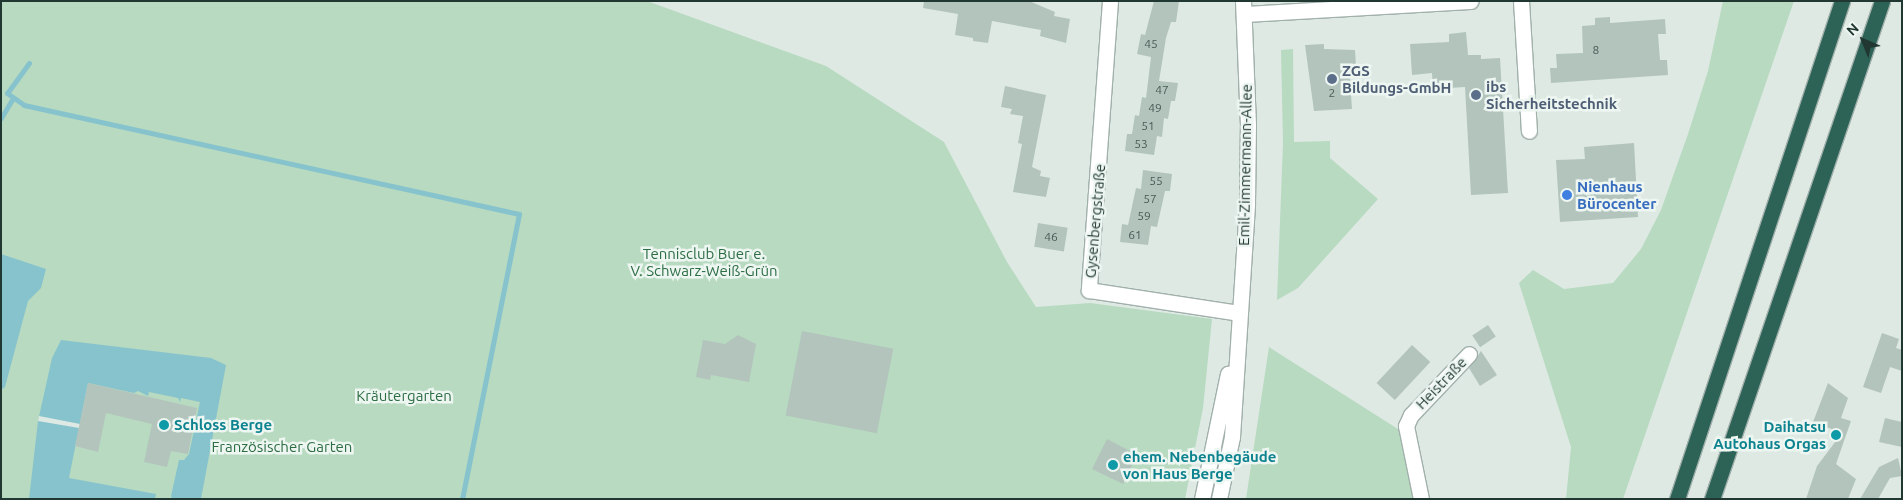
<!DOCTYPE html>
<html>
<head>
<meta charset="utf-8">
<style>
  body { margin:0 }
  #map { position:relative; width:1903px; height:500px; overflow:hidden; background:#dee9e4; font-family:Ubuntu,sans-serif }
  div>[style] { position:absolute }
  .green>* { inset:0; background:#b7dac0 }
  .water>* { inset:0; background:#87c3cd }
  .pier>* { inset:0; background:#dee9e4 }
  .stream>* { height:5px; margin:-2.5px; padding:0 2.5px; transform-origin:2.5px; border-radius:2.5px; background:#87c3cd }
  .building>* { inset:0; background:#b3c4bd; transform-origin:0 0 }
  .roads { filter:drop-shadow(1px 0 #a1b0ab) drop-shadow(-1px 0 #a1b0ab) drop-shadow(0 1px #a1b0ab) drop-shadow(0 -1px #a1b0ab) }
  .minor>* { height:15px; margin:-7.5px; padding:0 7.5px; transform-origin:7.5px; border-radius:7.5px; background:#fff }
  .secondary>* { height:15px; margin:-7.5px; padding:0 7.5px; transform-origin:7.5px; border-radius:7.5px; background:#fff }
  .motorway>* { height:15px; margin:-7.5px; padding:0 7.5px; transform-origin:7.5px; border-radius:7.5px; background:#2d6357 }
  .dots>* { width:14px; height:14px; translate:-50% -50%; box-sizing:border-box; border:2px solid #eef6f2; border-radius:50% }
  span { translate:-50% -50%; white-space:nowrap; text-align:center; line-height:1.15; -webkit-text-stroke:5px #eef6f2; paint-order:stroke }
  .number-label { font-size:12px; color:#455b54 }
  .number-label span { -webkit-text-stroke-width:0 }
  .service-label { font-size:15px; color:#4e5e75; font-weight:700 }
  .left { translate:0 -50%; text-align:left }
  .street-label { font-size:15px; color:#203831 }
  .shop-label { font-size:15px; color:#366cbe; font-weight:700 }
  .park-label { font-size:15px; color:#2c6d44 }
  .culture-label { font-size:15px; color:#0d838f; font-weight:700 }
  .right { translate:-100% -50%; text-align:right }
  .frame { position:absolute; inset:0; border:2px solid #203831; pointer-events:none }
  .north { position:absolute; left:1838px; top:15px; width:50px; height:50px; -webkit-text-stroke:4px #eef6f2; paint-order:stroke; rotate:316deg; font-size:14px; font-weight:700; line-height:20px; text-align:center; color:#203831 }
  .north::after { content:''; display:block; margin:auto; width:18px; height:22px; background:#203831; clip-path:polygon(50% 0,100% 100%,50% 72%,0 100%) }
</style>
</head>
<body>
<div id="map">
  <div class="green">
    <i style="clip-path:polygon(1px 1px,647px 1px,826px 66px,944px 142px,1007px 262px,1036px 307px,1090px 303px,1212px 319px,1203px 408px,1185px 499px,1px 499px)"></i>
    <i style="clip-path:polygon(1723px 1px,1794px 1px,1623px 499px,1566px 499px,1571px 447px,1519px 283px,1533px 270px,1564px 289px,1613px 283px,1641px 249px,1661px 210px,1688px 134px,1708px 71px)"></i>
    <i style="clip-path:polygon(1293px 49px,1294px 142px,1330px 141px,1330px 158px,1378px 199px,1298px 288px,1277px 300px,1283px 143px,1281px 50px)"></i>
    <i style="clip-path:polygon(1269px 347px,1401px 431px,1414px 499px,1246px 499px)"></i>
  </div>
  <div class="water">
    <i style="clip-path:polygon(1px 254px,46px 269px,41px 288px,28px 301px,5px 387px,1px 390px)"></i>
    <i style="clip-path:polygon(61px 340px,211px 358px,226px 365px,201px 499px,172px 499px,171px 496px,179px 460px,184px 460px,189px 454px,200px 402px,181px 398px,180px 402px,178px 398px,149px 392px,148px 396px,138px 391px,134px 393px,88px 383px,69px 478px,156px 494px,155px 499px,29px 499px,38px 421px,52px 358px)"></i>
  </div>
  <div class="pier">
    <i style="clip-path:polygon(39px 416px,80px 424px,79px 428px,38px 421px)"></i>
  </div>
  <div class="stream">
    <i style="left:29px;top:63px;width:37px;rotate:126deg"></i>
    <i style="left:7px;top:93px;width:21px;rotate:35deg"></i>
    <i style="left:24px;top:105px;width:507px;rotate:12.42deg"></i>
    <i style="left:519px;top:214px;width:291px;rotate:101.3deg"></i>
    <i style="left:1px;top:118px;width:23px;rotate:-59deg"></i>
  </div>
  <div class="building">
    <i style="clip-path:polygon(924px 1px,1029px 1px,1055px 12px,1054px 16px,1070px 19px,1066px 43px,1040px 36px,1041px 30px,992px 21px,988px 43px,973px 41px,973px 38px,955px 35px,958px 14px,923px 8px)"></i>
    <i style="clip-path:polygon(1154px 1px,1179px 1px,1176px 22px,1171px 22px,1166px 38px,1159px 81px,1178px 83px,1175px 101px,1171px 101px,1168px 119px,1164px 118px,1162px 137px,1157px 136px,1154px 155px,1125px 151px,1127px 134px,1132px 134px,1135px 115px,1139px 116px,1142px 97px,1146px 98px,1151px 57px,1137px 54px,1141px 34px,1145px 35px)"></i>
    <i style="clip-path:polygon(1610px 17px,1610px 23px,1665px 19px,1666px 34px,1658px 34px,1660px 60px,1667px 60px,1668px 75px,1551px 83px,1550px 68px,1557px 68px,1556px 54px,1583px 53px,1582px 26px,1595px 25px,1595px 18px)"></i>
    <i style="clip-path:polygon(1466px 32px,1468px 55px,1481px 55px,1481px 59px,1500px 58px,1508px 193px,1471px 195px,1465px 87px,1433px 89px,1432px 73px,1412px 75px,1410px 44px,1449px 42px,1449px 34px)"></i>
    <i style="clip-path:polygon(1324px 44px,1324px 49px,1355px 50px,1356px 66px,1349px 66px,1352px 109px,1314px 111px,1305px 45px)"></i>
    <i style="clip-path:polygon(1005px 86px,1046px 95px,1032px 167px,1041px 171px,1040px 176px,1050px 178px,1046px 197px,1013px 192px,1022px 144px,1018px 143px,1023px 116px,1010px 114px,1012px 109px,1001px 107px)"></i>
    <i style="clip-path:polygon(1634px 143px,1638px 217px,1560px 222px,1556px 160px,1585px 159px,1584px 147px)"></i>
    <i style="clip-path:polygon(1143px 170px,1172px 174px,1170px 191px,1165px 191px,1157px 227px,1151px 226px,1148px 245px,1120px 242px,1122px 224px,1128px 225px,1136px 188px,1141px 189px)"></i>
    <i style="left:1038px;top:223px;width:30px;height:24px;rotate:9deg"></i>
    <i style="left:1488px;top:325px;width:14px;height:19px;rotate:56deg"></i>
    <i style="left:802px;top:331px;width:93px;height:86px;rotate:11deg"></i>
    <i style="clip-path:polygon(1882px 333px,1899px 339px,1896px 348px,1902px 350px,1902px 371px,1890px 367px,1881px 393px,1863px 387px)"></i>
    <i style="clip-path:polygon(738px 335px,756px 344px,749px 382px,711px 375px,710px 380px,696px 377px,703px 340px,725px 344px)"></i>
    <i style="left:1412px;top:345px;width:25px;height:52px;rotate:43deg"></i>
    <i style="clip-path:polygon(1481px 351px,1497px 375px,1480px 386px,1469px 368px)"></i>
    <i style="clip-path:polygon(88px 383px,197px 408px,188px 454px,171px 451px,167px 467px,144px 462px,152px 424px,106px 413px,98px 452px,75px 446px)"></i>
    <i style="clip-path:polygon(1828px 383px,1848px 398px,1841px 418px,1851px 421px,1836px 464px,1856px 479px,1848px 499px,1806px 499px,1817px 466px,1842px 433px,1813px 422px)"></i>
    <i style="clip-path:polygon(1885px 418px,1902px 422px,1902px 447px,1879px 442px)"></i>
    <i style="clip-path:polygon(1107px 439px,1132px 452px,1130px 457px,1135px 459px,1123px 484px,1092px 469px)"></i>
    <i style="clip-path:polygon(1898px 458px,1902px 476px,1890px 478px,1878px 499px,1860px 499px,1879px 467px)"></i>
  </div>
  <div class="roads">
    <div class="minor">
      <i style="left:1110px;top:1px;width:290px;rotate:94.2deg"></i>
      <i style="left:1089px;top:290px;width:152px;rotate:8.7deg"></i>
      <i style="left:1521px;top:1px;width:130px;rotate:86.5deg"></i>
      <i style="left:1244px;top:14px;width:227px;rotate:-3.3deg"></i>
      <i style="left:1421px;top:499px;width:75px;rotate:-101.6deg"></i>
      <i style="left:1406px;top:426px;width:12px;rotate:-66deg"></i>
      <i style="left:1411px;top:415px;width:84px;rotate:-46.4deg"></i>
    </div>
    <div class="secondary">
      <i style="left:1202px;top:499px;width:128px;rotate:-78.3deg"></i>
      <i style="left:1219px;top:499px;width:63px;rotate:-78.2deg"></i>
      <i style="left:1232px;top:437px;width:234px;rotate:-86.3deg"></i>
      <i style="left:1247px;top:203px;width:78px;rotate:-89.3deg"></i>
      <i style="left:1248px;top:125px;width:124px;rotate:-92.3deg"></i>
    </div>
    <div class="motorway">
      <i style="left:1677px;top:499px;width:525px;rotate:-71.67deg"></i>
      <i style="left:1712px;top:499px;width:526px;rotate:-71.15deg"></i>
    </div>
  </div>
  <div class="dots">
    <i style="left:1332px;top:79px;background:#5c6f8a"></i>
    <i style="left:1476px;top:95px;background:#5c6f8a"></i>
    <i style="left:1567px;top:195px;background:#3f7fe0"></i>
    <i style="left:164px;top:425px;background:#0f9aa8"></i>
    <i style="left:1836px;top:435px;background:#0f9aa8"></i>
    <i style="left:1113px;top:465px;background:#0f9aa8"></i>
  </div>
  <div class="number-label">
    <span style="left:1151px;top:44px">45</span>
    <span style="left:1596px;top:50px">8</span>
    <span style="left:1162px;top:90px">47</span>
    <span style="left:1332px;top:93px">2</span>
    <span style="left:1155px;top:108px">49</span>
    <span style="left:1148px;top:126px">51</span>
    <span style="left:1141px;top:144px">53</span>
    <span style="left:1156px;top:181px">55</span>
    <span style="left:1150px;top:199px">57</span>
    <span style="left:1144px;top:216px">59</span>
    <span style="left:1135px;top:235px">61</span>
    <span style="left:1051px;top:237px">46</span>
  </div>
  <div class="service-label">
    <span class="left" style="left:1342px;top:79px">ZGS<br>Bildungs-GmbH</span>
    <span class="left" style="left:1486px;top:95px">ibs<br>Sicherheitstechnik</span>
  </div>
  <div class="street-label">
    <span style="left:1245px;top:165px;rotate:-89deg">Emil-Zimmermann-Allee</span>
    <span style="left:1095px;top:221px;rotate:-85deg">Gysenbergstraße</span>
    <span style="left:1441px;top:383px;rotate:-46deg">Heistraße</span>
  </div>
  <div class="shop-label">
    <span class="left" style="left:1577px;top:195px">Nienhaus<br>Bürocenter</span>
  </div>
  <div class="park-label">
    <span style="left:704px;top:262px">Tennisclub Buer e.<br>V. Schwarz-Weiß-Grün</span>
    <span style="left:404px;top:396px">Kräutergarten</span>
    <span style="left:282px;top:447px">Französischer Garten</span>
  </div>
  <div class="culture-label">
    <span class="left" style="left:174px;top:425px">Schloss Berge</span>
    <span class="right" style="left:1826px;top:435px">Daihatsu<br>Autohaus Orgas</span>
    <span class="left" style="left:1123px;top:465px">ehem. Nebenbegäude<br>von Haus Berge</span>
  </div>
  <div class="frame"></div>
  <div class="north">N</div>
</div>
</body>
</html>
